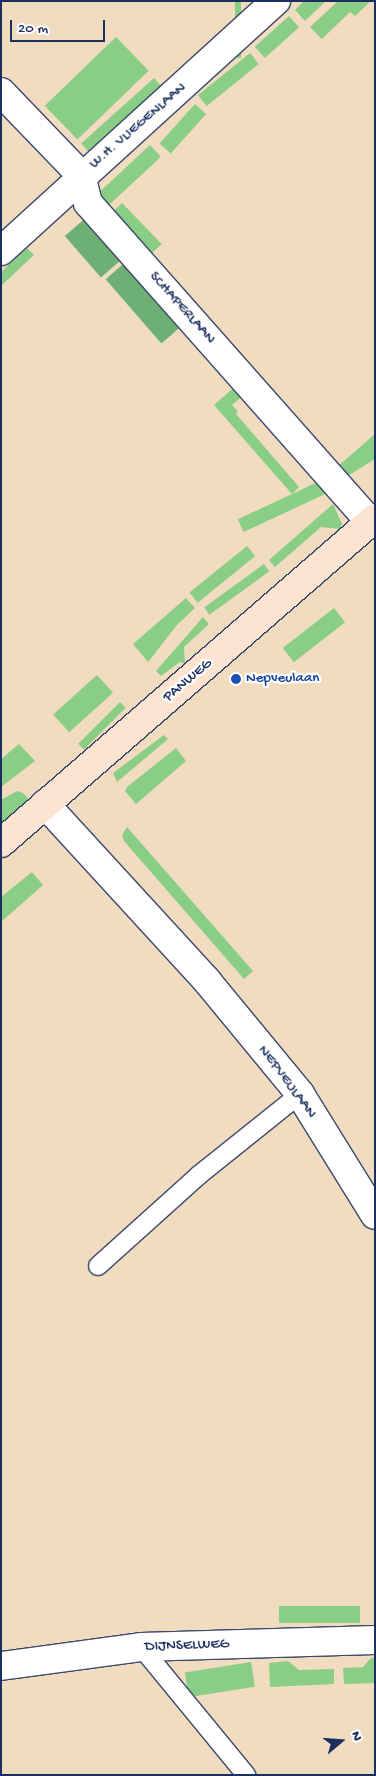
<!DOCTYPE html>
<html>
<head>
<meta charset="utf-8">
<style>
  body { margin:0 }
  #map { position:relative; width:376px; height:1776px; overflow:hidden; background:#f2dcbf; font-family:"Gochi Hand",sans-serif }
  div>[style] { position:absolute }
  .green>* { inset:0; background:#89cd87; transform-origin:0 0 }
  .forest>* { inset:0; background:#6eb074; transform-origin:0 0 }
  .roads { filter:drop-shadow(1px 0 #3b496d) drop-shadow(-1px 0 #3b496d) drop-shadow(0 1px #3b496d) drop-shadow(0 -1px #3b496d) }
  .lane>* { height:18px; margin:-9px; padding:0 9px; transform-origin:9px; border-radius:9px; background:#fff }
  .street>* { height:28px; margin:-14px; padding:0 14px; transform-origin:14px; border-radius:14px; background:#fff }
  .secondary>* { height:28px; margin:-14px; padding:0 14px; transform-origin:14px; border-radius:14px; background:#fde4d1 }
  .dots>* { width:14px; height:14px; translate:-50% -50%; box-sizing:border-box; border:2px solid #fff; border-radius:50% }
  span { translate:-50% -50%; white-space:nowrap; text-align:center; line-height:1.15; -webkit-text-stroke:4.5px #fff; paint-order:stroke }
  .street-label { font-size:15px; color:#1b2f5e }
  .transit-label { font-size:15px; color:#164399 }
  .left { translate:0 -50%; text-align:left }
  .frame { position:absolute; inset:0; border:2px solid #1b2f5e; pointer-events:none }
  .north { position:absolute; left:316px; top:1716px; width:50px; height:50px; -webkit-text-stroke:4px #fff; paint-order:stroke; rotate:72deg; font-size:14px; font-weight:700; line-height:20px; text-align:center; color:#1b2f5e }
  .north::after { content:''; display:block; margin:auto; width:18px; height:22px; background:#1b2f5e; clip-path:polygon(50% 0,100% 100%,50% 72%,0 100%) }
  .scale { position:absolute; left:10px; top:20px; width:95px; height:22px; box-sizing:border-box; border:2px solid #1b2f5e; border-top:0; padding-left:6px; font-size:15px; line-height:18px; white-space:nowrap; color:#1b2f5e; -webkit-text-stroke:4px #fff; paint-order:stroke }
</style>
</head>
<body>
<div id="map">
  <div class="green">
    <i style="left:235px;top:1px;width:6px;height:57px"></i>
    <i style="clip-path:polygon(304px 1px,326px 1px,305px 21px,295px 10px)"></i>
    <i style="clip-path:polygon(338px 1px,371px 1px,355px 16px,350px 12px,322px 39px,310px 27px)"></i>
    <i style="left:289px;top:16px;width:15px;height:46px;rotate:48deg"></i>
    <i style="left:116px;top:37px;width:47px;height:99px;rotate:46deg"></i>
    <i style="left:250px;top:53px;width:14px;height:67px;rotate:51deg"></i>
    <i style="left:154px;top:78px;width:12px;height:98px;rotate:48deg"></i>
    <i style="left:195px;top:104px;width:15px;height:53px;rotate:42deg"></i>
    <i style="left:150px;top:145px;width:16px;height:76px;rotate:47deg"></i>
    <i style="left:122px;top:203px;width:57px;height:17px;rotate:46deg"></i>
    <i style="clip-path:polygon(27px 248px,34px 255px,1px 286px,1px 272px)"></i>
    <i style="clip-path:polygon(238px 384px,246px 393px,232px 405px,238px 412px,236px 414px,299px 487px,292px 494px,214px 405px)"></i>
    <i style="clip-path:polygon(375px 434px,375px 459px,349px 475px,337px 467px)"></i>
    <i style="left:322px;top:480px;width:14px;height:93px;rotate:65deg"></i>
    <i style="clip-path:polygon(333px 504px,342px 524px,340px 529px,321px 527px,275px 567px,269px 560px)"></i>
    <i style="left:247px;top:546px;width:13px;height:74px;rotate:51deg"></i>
    <i style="left:264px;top:564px;width:9px;height:74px;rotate:54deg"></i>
    <i style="clip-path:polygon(186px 598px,195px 608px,177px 625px,148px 662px,133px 644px)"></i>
    <i style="left:334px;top:608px;width:18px;height:65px;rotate:52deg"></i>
    <i style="clip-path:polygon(203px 617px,209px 624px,184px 647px,185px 664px,180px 662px,161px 676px,156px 671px)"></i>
    <i style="left:97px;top:675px;width:24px;height:59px;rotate:48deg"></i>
    <i style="left:120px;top:702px;width:8px;height:59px;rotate:45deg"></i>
    <i style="clip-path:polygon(164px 735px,168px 739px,117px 782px,113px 773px)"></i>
    <i style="clip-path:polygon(19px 744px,35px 761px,1px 787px,1px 759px)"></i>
    <i style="clip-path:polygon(176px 748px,186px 761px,136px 804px,125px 791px,127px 787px)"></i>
    <i style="clip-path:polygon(17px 791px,23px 793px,29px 799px,1px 823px,1px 800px)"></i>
    <i style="clip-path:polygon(127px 827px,253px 971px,244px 979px,124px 841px,122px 835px)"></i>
    <i style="clip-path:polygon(32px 872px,43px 885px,1px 922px,1px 897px)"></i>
    <i style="left:360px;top:1606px;width:17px;height:81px;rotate:90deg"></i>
    <i style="clip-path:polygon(371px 1658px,375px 1658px,375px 1683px,344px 1684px,343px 1668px,363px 1667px)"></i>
    <i style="clip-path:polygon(288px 1661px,299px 1670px,334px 1669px,334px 1684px,270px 1687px,269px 1663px)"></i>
    <i style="left:251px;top:1662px;width:25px;height:67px;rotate:81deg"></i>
  </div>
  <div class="forest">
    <i style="left:89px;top:215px;width:55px;height:32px;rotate:49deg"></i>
    <i style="left:129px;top:259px;width:85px;height:31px;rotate:49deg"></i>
  </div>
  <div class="roads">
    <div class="lane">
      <i style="left:98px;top:1266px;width:136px;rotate:-42deg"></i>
      <i style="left:199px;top:1175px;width:129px;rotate:-38.7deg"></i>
      <i style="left:141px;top:1647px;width:166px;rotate:50.6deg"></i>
    </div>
    <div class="street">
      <i style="left:1px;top:92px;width:115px;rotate:46.1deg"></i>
      <i style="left:81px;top:175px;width:29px;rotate:76deg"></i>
      <i style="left:88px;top:203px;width:426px;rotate:48.5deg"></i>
      <i style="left:1px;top:251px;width:372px;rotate:-42.3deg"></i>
      <i style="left:45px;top:804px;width:240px;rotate:47.5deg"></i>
      <i style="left:207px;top:981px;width:146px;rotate:50.5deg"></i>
      <i style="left:300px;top:1094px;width:142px;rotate:58.2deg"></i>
      <i style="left:1px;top:1666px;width:141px;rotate:-7.7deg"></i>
      <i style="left:141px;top:1647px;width:234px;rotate:-1.7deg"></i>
    </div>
    <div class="secondary">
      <i style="left:1px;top:843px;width:495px;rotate:-41deg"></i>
    </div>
  </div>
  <div class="dots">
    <i style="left:236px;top:679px;background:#1a4fb4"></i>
  </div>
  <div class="street-label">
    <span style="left:138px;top:126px;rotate:-41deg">W.H. VLIEGENLAAN</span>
    <span style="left:182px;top:308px;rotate:48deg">SCHAPERLAAN</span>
    <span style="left:188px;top:681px;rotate:-40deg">PANWEG</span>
    <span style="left:287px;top:1082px;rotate:53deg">NEPVEULAAN</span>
    <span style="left:187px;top:1646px;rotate:-2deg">DIJNSELWEG</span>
  </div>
  <div class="transit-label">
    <span class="left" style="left:246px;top:679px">Nepveulaan</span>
  </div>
  <div class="frame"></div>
  <div class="north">N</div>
  <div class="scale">20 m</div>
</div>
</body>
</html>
